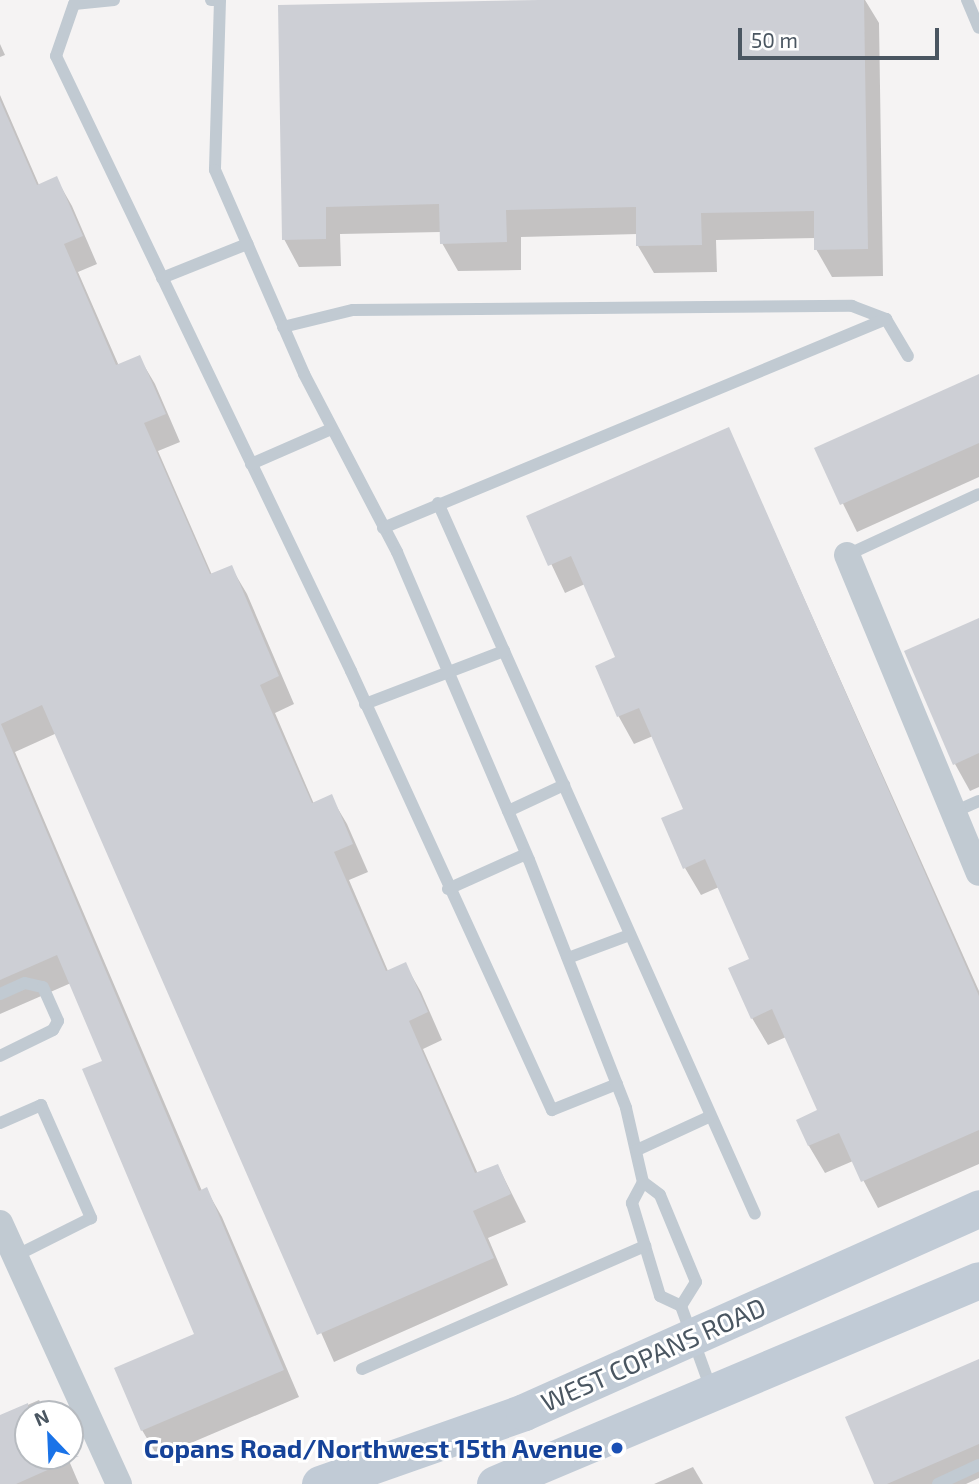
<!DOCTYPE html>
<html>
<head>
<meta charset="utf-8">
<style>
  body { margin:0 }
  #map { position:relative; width:979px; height:1484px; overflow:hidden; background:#f5f3f3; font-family:"Exo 2",sans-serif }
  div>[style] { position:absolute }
  .shadow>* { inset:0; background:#0003 }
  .building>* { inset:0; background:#cdcfd5 }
  .service>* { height:12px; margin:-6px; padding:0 6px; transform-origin:6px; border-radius:6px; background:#c1cad2 }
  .minor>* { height:26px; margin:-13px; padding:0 13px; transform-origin:13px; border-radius:13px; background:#c1cad2 }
  .secondary>* { height:37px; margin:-18.5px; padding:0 18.5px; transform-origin:18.5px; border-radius:18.5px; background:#c1cbd6 }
  .dots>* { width:19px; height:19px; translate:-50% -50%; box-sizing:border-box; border:4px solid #fff; border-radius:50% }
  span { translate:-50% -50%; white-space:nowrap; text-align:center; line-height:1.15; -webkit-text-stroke:6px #fff; paint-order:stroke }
  .street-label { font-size:26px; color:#4a5661 }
  .transit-label { font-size:26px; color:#164399; font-weight:700 }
  .right { translate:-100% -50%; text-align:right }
  .north { position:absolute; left:14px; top:1400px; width:70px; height:70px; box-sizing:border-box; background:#fff; border:2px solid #b7bbc0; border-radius:50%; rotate:337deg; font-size:19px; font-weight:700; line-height:28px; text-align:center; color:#4a5661 }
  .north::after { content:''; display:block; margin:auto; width:24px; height:32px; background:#1a73e8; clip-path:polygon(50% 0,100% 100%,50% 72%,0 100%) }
  .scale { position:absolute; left:738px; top:28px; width:201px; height:32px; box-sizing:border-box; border:4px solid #4a5661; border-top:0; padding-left:9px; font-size:21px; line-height:24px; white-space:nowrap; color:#4a5661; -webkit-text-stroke:5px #fff; paint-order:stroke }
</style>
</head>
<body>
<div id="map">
  <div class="shadow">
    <i style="clip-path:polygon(635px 0,865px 0,879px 23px,883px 276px,832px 277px,816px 249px,816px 238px,716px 240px,717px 272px,654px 273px,638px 246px,638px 234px,521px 237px,521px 270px,458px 271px,442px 243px,441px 232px,340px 234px,341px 266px,299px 267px,284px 239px,280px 6px)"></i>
    <i style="clip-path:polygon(0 44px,5px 55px,0 57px)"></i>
    <i style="clip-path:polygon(0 95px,39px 185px,56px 178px,72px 206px,97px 264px,78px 272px,119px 366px,139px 357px,155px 384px,180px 442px,158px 451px,212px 575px,231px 567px,247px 594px,294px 704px,275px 713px,314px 804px,331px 797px,347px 824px,368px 872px,349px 880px,388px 971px,405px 964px,421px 992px,442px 1040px,423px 1049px,478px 1174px,498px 1166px,526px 1222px,488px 1238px,508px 1285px,334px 1362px,57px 733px,15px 752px,202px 1191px,206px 1189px,222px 1217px,299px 1397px,158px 1457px,142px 1430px,196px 1335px,104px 1062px,71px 983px,0 1014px)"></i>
    <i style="clip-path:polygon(979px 376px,979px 477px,857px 532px,816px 449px)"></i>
    <i style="clip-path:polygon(729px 430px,979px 991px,979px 1164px,878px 1208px,853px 1161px,825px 1173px,809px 1146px,798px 1120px,819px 1111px,786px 1037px,768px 1045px,752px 1018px,752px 960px,719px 887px,701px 895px,685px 868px,685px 810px,653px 736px,634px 744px,619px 717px,597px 667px,618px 658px,585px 584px,565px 593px,529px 517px)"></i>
    <i style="clip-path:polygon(979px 620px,979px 787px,970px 791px,955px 764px)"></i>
    <i style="clip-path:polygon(979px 1361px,979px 1478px,966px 1484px,876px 1484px)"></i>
    <i style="clip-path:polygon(39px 1400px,47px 1414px,28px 1414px,28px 1456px,67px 1456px,79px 1484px,0 1484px,0 1417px)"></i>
    <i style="clip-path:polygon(693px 1467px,703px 1484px,654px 1484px)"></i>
  </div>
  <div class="building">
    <i style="clip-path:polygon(539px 0,864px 0,868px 249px,814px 250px,814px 211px,701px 213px,702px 245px,636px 246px,636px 207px,506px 210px,507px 242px,440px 244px,439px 204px,326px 207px,326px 239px,282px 240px,278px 5px)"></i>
    <i style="clip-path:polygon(0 100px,37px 185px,57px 176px,83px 236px,64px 244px,116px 365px,140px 355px,166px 414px,144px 423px,210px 574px,232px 565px,279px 676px,260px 685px,312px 803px,332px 794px,353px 844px,334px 852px,386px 971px,406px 962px,428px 1012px,409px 1021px,475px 1173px,498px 1164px,511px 1194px,473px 1211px,494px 1258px,317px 1335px,42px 705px,1px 724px,199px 1191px,207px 1187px,284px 1370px,141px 1431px,114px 1368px,194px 1334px,82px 1069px,102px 1061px,57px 955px,0 980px)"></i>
    <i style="clip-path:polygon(979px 374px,979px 443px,840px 505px,814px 448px)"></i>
    <i style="clip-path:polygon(729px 427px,979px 996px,979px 1130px,861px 1182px,839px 1133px,808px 1146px,796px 1120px,817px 1110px,772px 1009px,751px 1019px,728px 968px,749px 959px,705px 859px,683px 869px,661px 818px,683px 809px,639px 708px,617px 717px,595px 666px,615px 657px,571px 556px,548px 566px,526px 516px)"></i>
    <i style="clip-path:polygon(979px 618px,979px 753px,953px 765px,904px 651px)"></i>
    <i style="clip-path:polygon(979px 1359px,979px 1444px,887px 1484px,874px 1484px,845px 1417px)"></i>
    <i style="clip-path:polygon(28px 1403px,28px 1456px,79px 1456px,16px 1484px,0 1484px,0 1415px)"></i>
  </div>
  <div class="service">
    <i style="left:114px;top:0;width:40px;rotate:174.3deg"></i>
    <i style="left:74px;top:4px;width:55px;rotate:109.1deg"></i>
    <i style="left:56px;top:56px;width:682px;rotate:64.37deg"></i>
    <i style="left:351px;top:671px;width:483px;rotate:65.4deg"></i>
    <i style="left:552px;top:1110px;width:70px;rotate:-21.8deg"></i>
    <i style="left:211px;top:0;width:9px"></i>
    <i style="left:220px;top:0;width:170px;rotate:91.7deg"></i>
    <i style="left:215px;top:170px;width:223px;rotate:66.4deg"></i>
    <i style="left:304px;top:374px;width:201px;rotate:62.4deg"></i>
    <i style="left:397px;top:552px;width:335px;rotate:66.8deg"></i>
    <i style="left:529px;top:860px;width:266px;rotate:68.6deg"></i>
    <i style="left:626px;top:1108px;width:76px;rotate:77.1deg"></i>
    <i style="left:643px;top:1182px;width:24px;rotate:118deg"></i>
    <i style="left:632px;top:1203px;width:97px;rotate:73.2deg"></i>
    <i style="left:660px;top:1296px;width:23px;rotate:25deg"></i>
    <i style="left:681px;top:1306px;width:88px;rotate:70.1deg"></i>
    <i style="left:967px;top:0;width:30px;rotate:67deg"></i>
    <i style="left:162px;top:278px;width:92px;rotate:-21.8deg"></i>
    <i style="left:283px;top:327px;width:72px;rotate:-13.7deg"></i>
    <i style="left:353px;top:310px;width:499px;rotate:-0.5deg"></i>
    <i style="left:852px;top:306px;width:36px;rotate:21deg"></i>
    <i style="left:886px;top:319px;width:43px;rotate:59.3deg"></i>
    <i style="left:251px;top:464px;width:87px;rotate:-23.6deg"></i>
    <i style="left:438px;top:503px;width:778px;rotate:65.97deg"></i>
    <i style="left:383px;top:528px;width:545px;rotate:-22.56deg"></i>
    <i style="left:847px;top:555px;width:145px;rotate:-24.8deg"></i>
    <i style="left:365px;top:704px;width:149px;rotate:-20.9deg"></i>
    <i style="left:508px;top:811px;width:62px;rotate:-24.9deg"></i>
    <i style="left:954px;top:812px;width:27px;rotate:-24deg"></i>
    <i style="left:448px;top:889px;width:85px;rotate:-24.2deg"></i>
    <i style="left:568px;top:958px;width:66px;rotate:-20.4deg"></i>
    <i style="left:0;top:994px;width:27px;rotate:-24deg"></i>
    <i style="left:25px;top:983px;width:18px;rotate:13deg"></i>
    <i style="left:43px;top:987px;width:37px;rotate:66deg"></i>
    <i style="left:58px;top:1021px;width:10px;rotate:119deg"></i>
    <i style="left:53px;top:1030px;width:59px;rotate:153.9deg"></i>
    <i style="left:0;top:1123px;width:45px;rotate:-23.7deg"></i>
    <i style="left:41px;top:1105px;width:124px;rotate:66.1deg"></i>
    <i style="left:91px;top:1218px;width:85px;rotate:153.4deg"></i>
    <i style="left:637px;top:1150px;width:81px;rotate:-24.7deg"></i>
    <i style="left:643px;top:1182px;width:21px;rotate:37deg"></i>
    <i style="left:660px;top:1195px;width:94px;rotate:67.5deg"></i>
    <i style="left:696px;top:1282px;width:28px;rotate:122deg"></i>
    <i style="left:362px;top:1369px;width:309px;rotate:-23.5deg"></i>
    <i style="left:938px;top:1484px;width:45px;rotate:-24.9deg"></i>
  </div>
  <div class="minor">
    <i style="left:847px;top:555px;width:344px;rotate:67.5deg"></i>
    <i style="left:0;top:1223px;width:287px;rotate:65.5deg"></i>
  </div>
  <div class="secondary">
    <i style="left:320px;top:1484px;width:216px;rotate:-19.4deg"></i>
    <i style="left:524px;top:1412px;width:499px;rotate:-24.1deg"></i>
    <i style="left:495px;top:1484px;width:525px;rotate:-22.85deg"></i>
  </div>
  <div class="dots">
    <i style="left:617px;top:1448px;background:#1a4fb4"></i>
  </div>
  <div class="street-label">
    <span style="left:653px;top:1354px;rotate:-24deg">WEST COPANS ROAD</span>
  </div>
  <div class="transit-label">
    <span class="right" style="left:603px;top:1448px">Copans Road/Northwest 15th Avenue</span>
  </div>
  <div class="north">N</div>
  <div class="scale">50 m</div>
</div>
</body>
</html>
